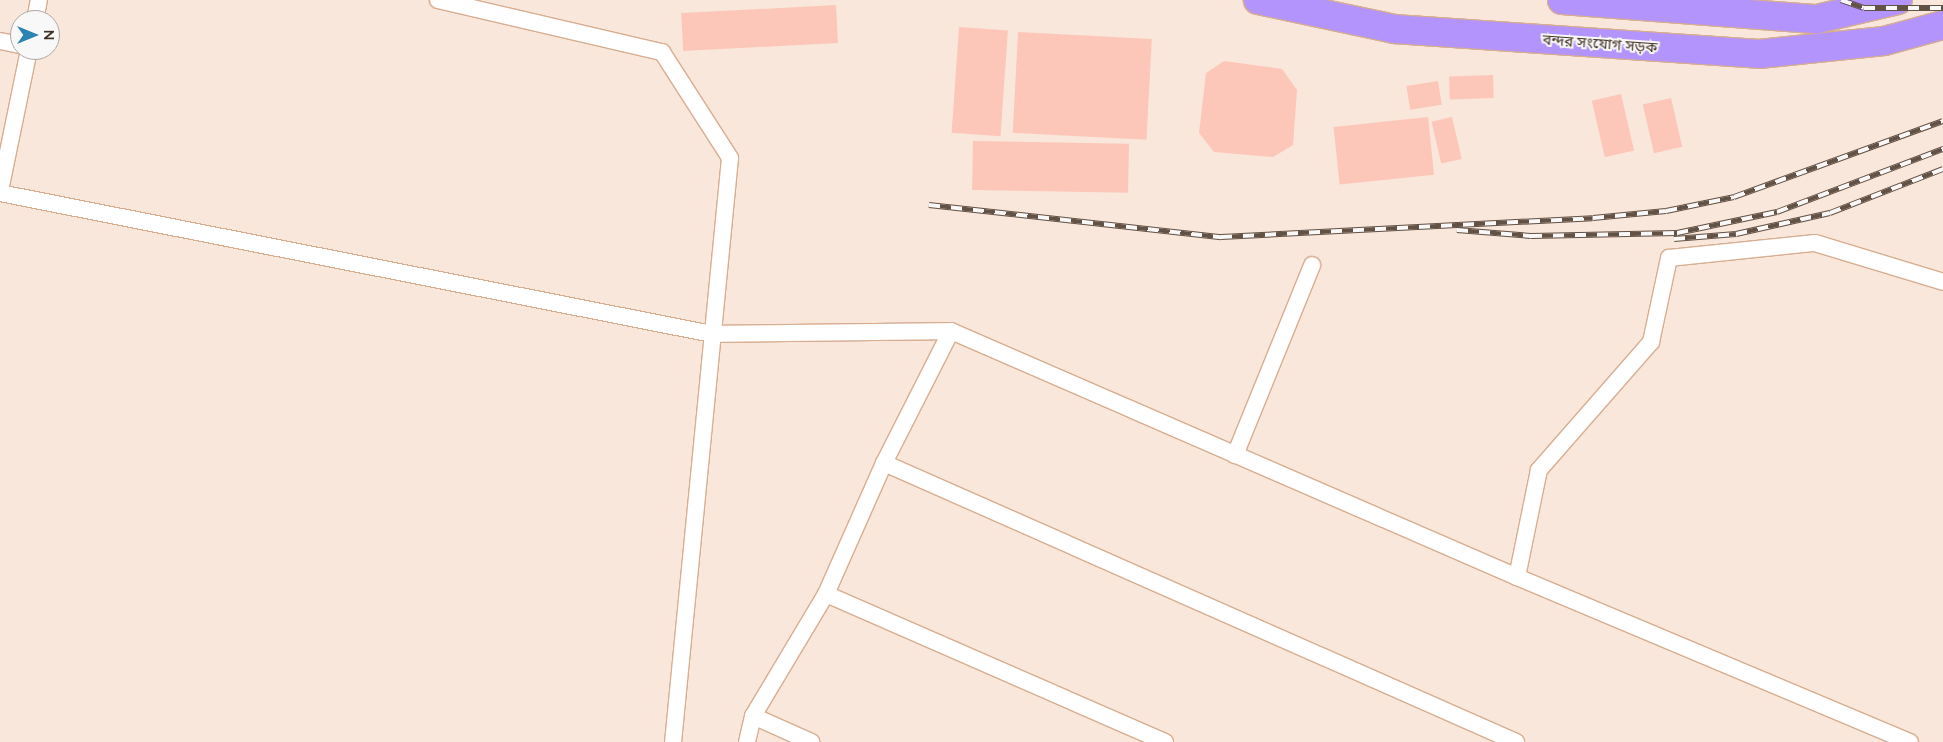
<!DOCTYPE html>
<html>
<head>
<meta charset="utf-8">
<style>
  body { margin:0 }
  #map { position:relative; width:1943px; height:742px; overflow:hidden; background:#f9e7db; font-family:Mulish,"Noto Sans Bengali",sans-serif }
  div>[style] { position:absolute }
  .building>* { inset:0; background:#fcc7b9; transform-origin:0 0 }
  .roads { filter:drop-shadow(1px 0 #d7ad90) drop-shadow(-1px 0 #d7ad90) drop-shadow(0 1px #d7ad90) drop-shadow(0 -1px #d7ad90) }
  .lane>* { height:16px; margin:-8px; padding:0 8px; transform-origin:8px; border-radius:8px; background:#fff }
  .highway>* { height:28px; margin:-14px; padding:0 14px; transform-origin:14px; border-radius:14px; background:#b394fd }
  .rail>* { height:5.5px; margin-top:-2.75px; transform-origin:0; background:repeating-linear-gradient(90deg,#f8f8f8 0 11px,#625145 0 22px); box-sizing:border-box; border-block:1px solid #625145 }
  span { translate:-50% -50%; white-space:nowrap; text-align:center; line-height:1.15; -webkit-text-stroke:4px #f8f8f8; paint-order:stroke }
  .street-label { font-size:15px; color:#402f23 }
  .north { position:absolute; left:10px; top:10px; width:50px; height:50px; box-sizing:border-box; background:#f8f8f8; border:1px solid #aea8a3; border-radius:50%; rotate:90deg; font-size:14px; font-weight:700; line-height:20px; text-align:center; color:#402f23 }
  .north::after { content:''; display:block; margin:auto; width:18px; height:22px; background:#2b84b2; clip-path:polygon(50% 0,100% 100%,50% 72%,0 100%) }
</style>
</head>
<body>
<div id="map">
  <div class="building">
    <i style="left:836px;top:5px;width:38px;height:155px;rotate:87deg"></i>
    <i style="left:959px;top:27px;width:49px;height:106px;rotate:4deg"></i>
    <i style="left:1018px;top:32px;width:134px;height:101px;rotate:3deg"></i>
    <i style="clip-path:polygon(1224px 61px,1282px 69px,1297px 90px,1293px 145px,1273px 157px,1214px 152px,1199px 133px,1206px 73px)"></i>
    <i style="left:1493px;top:75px;width:23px;height:44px;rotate:88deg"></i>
    <i style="left:1438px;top:81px;width:24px;height:32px;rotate:81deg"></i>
    <i style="left:1621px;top:94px;width:58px;height:30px;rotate:77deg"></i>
    <i style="left:1671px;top:98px;width:50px;height:29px;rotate:77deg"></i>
    <i style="left:1428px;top:117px;width:58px;height:95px;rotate:84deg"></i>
    <i style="left:1452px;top:117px;width:43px;height:21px;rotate:77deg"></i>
    <i style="left:973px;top:141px;width:156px;height:49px;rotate:1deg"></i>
  </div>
  <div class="roads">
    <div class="lane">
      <i style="left:438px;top:0;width:230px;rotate:13.1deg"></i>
      <i style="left:662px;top:52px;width:126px;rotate:57.3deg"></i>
      <i style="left:730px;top:158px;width:587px;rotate:95.57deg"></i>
      <i style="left:35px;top:20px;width:20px;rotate:-79deg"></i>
      <i style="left:0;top:41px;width:20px;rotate:11deg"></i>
      <i style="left:0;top:191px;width:144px;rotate:-78.4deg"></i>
      <i style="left:0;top:193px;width:726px;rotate:11.2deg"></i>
      <i style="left:712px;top:334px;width:239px;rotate:-0.7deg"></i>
      <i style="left:1235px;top:455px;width:205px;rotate:-67.9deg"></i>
      <i style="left:884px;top:463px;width:691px;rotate:23.82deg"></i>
      <i style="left:1517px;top:577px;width:109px;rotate:-78.4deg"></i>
      <i style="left:1539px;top:470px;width:170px;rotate:-48.8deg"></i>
      <i style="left:1651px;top:342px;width:86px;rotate:-77.9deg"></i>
      <i style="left:1669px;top:258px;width:147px;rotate:-5.9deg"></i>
      <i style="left:1815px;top:243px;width:134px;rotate:16.9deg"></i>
      <i style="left:826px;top:594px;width:370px;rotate:23.6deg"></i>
      <i style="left:753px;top:716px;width:64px;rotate:24.1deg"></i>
      <i style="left:747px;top:742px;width:27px;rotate:-77deg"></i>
      <i style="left:753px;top:716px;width:142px;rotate:-59.1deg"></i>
      <i style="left:826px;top:594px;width:143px;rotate:-66.1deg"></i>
      <i style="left:884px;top:463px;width:148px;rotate:-63.1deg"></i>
      <i style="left:951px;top:331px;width:617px;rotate:23.49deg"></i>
      <i style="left:1517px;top:577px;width:426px;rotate:22.8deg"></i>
    </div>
    <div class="highway">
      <i style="left:1258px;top:0;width:139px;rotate:12deg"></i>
      <i style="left:1394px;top:29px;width:366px;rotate:3.9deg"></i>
      <i style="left:1759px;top:54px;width:126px;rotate:-5.9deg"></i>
      <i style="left:1884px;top:41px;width:61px;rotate:-15.2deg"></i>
      <i style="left:1562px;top:0;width:256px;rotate:4.3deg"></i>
      <i style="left:1817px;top:19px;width:83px;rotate:-13.2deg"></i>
    </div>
  </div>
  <div class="rail">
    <i style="left:1841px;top:0;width:24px;rotate:19deg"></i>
    <i style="left:1864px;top:8px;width:79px"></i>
    <i style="left:929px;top:205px;width:294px;rotate:6.3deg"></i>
    <i style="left:1221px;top:237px;width:372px;rotate:-2.9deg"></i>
    <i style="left:1593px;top:218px;width:73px;rotate:-5.5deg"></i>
    <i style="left:1666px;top:211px;width:69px;rotate:-11.6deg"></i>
    <i style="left:1734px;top:197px;width:222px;rotate:-20deg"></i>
    <i style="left:1457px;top:230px;width:74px;rotate:4.6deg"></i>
    <i style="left:1531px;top:236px;width:146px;rotate:-1.2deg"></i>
    <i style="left:1677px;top:233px;width:102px;rotate:-11.9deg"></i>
    <i style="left:1777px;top:212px;width:178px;rotate:-20.8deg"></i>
    <i style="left:1674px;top:239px;width:62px;rotate:-4.6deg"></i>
    <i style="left:1736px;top:234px;width:96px;rotate:-12.6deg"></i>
    <i style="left:1830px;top:213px;width:121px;rotate:-21.3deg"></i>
  </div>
  <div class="street-label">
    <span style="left:1600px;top:43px;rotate:4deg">বন্দর সংযোগ সড়ক</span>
  </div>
  <div class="north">N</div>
</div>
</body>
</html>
